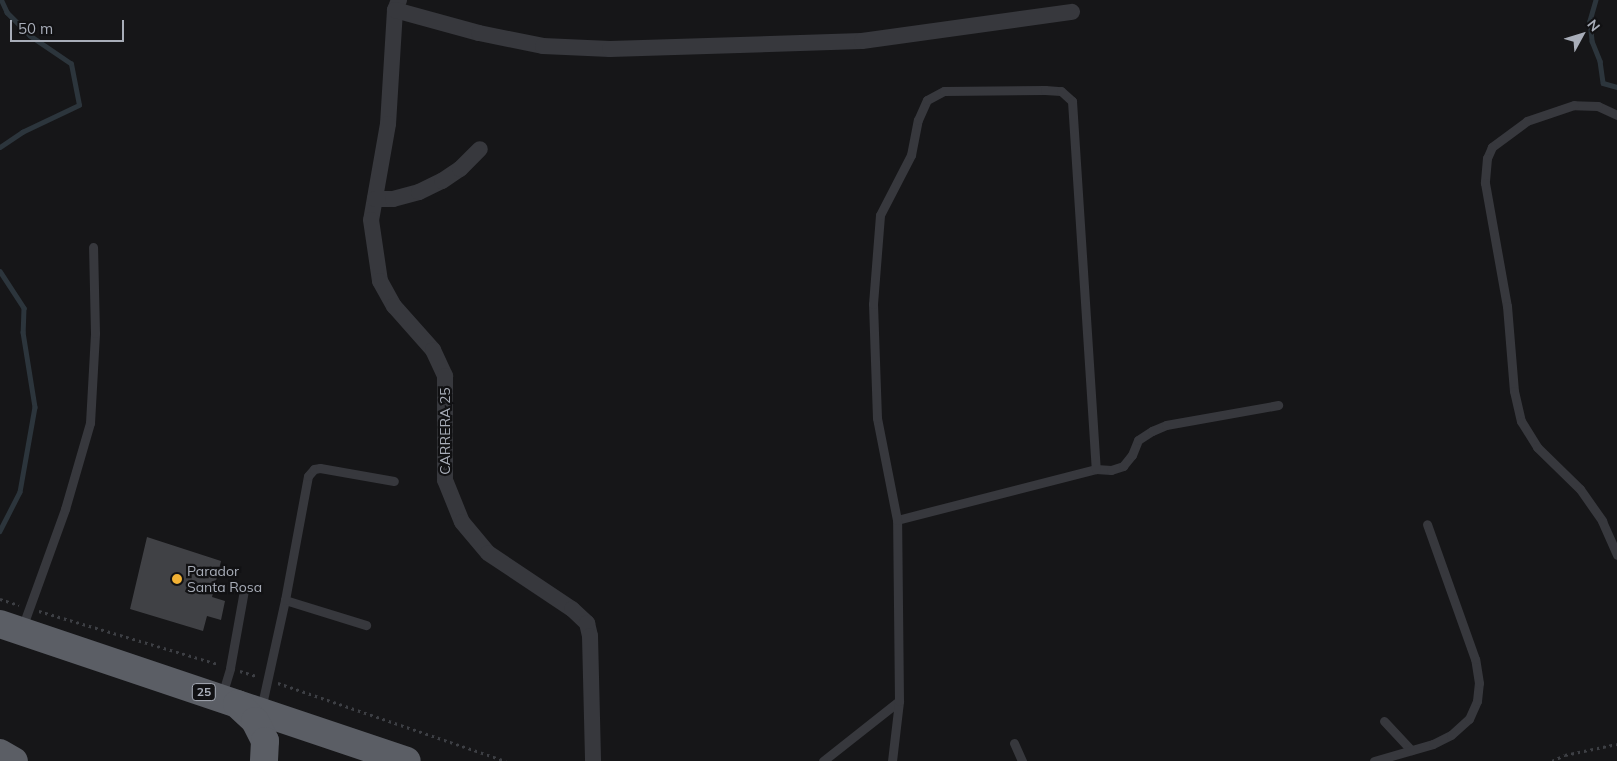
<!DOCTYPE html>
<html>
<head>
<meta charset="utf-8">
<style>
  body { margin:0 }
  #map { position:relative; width:1617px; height:761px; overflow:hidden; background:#161618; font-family:Mulish,sans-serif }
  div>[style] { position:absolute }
  .stream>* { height:4.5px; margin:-2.25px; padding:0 2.25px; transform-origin:2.25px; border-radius:2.25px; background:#2c353c }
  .building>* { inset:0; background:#404145 }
  .path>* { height:2.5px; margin-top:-1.25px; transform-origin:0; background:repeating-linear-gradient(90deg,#3d3f44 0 2.5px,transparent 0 6.5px) }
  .service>* { height:9px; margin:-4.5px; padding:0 4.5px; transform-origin:4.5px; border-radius:4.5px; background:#37383d }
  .minor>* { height:16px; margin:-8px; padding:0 8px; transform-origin:8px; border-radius:8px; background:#37383d }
  .trunk>* { height:28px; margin:-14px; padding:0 14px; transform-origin:14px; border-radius:14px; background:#5b5e65 }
  .dots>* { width:14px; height:14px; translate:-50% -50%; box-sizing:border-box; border:2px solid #111113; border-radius:50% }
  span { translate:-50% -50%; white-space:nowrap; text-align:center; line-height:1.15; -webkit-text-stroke:4.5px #111113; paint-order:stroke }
  .shield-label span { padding:1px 4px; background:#111113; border:1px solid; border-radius:4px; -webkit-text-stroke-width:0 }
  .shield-label { font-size:12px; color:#a8adb8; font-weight:700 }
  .street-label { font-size:14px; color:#a8adb8 }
  .poi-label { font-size:14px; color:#a8adb8 }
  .left { translate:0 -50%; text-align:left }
  .north { position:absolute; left:1557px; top:10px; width:50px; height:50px; -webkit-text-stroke:4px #111113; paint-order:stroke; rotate:51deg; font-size:14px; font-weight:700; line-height:20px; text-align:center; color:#a8adb8 }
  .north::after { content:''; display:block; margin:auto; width:18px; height:22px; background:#a8adb8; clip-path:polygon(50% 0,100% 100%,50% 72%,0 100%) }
  .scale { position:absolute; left:10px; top:20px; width:114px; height:22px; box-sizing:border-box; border:2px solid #a8adb8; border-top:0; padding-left:6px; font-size:15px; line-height:18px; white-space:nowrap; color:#a8adb8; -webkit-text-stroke:4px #111113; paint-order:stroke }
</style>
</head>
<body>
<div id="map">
  <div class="stream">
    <i style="left:1596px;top:0;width:22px;rotate:106deg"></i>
    <i style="left:1590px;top:21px;width:20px;rotate:84deg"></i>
    <i style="left:1592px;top:41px;width:22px;rotate:68deg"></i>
    <i style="left:1600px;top:61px;width:22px;rotate:82deg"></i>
    <i style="left:1603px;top:83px;width:15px;rotate:16deg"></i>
    <i style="left:0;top:147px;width:27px;rotate:-34deg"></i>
    <i style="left:22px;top:132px;width:63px;rotate:-25.3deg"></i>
    <i style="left:79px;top:105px;width:42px;rotate:-101deg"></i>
    <i style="left:71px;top:64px;width:50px;rotate:-145.7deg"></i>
    <i style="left:30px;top:36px;width:33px;rotate:-135deg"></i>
    <i style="left:7px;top:13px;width:14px;rotate:-115deg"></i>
    <i style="left:0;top:271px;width:44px;rotate:57deg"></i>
    <i style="left:24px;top:308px;width:24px;rotate:92deg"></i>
    <i style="left:23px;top:332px;width:76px;rotate:80.9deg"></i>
    <i style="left:35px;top:407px;width:86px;rotate:100deg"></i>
    <i style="left:20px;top:492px;width:44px;rotate:117.1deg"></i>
  </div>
  <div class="building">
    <i style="clip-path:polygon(147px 537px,221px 561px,212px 597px,225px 601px,221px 620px,207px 616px,203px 631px,130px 609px)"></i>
  </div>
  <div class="path">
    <i style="left:0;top:599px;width:20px;rotate:18deg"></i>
    <i style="left:39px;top:611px;width:187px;rotate:16.5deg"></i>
    <i style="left:240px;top:671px;width:17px;rotate:17deg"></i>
    <i style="left:278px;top:683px;width:241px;rotate:18.9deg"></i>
    <i style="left:1552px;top:761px;width:14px;rotate:-25deg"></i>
    <i style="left:1565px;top:755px;width:53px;rotate:-11.9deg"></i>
  </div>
  <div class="service">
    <i style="left:1617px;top:115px;width:21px;rotate:-155deg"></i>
    <i style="left:1598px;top:106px;width:24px;rotate:-178deg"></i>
    <i style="left:1574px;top:105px;width:50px;rotate:161.2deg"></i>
    <i style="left:1527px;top:121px;width:44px;rotate:143.4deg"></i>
    <i style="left:1492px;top:147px;width:12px;rotate:114deg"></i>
    <i style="left:1487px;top:158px;width:25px;rotate:95deg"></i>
    <i style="left:1485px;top:183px;width:125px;rotate:79.9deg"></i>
    <i style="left:1507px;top:306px;width:85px;rotate:85.3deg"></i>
    <i style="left:1514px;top:391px;width:31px;rotate:77deg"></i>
    <i style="left:1521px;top:421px;width:31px;rotate:58deg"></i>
    <i style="left:1537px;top:447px;width:60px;rotate:44.3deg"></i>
    <i style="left:1580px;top:489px;width:39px;rotate:55deg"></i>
    <i style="left:1602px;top:521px;width:37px;rotate:66deg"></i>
    <i style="left:897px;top:520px;width:205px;rotate:-14.4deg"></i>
    <i style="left:1096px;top:469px;width:15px;rotate:4deg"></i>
    <i style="left:1111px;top:470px;width:13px;rotate:-18deg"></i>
    <i style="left:1123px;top:466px;width:14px;rotate:-51deg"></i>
    <i style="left:1132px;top:455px;width:16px;rotate:-68deg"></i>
    <i style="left:1138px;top:440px;width:17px;rotate:-33deg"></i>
    <i style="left:1152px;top:431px;width:15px;rotate:-23deg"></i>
    <i style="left:1166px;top:425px;width:114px;rotate:-10.1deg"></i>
    <i style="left:285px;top:600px;width:85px;rotate:17.2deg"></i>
    <i style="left:22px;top:628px;width:127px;rotate:-70.1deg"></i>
    <i style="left:65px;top:509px;width:90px;rotate:-73.8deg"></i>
    <i style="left:90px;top:423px;width:90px;rotate:-86.8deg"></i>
    <i style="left:95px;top:333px;width:86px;rotate:-91.3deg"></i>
    <i style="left:222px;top:695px;width:28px;rotate:-73deg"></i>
    <i style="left:230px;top:668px;width:79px;rotate:-79.8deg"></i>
    <i style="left:261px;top:709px;width:112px;rotate:-77.6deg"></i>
    <i style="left:285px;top:600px;width:126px;rotate:-79.5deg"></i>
    <i style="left:308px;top:476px;width:9px;rotate:-49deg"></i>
    <i style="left:314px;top:469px;width:6px;rotate:-9deg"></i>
    <i style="left:320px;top:468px;width:75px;rotate:10deg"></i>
    <i style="left:1384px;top:721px;width:40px;rotate:47deg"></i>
    <i style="left:1014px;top:743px;width:20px;rotate:66deg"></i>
    <i style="left:823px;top:761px;width:97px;rotate:-38.3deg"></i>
    <i style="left:892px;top:761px;width:60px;rotate:-83.3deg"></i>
    <i style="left:899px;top:701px;width:181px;rotate:-90.6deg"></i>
    <i style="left:897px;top:520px;width:104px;rotate:-101.1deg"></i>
    <i style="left:877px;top:418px;width:114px;rotate:-92deg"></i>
    <i style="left:873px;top:304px;width:89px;rotate:-85.5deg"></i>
    <i style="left:880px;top:215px;width:68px;rotate:-62.7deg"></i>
    <i style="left:911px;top:155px;width:36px;rotate:-79deg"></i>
    <i style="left:918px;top:120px;width:22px;rotate:-66deg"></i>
    <i style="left:927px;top:100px;width:19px;rotate:-28deg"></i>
    <i style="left:944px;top:91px;width:101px;rotate:-0.6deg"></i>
    <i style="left:1045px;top:90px;width:16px;rotate:4deg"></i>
    <i style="left:1061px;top:91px;width:15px;rotate:42deg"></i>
    <i style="left:1072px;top:101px;width:369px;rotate:86.3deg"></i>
    <i style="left:1374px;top:761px;width:61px;rotate:-16.1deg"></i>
    <i style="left:1433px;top:744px;width:20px;rotate:-27deg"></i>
    <i style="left:1451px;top:735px;width:24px;rotate:-42deg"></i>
    <i style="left:1469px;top:719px;width:20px;rotate:-66deg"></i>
    <i style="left:1477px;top:701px;width:18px;rotate:-84deg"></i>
    <i style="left:1479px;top:683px;width:24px;rotate:-99deg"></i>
    <i style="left:1475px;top:659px;width:143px;rotate:-109.6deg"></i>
  </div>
  <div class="minor">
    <i style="left:399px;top:0;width:11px;rotate:112deg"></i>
    <i style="left:395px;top:10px;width:114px;rotate:93.5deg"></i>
    <i style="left:388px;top:124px;width:97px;rotate:100deg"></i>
    <i style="left:371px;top:220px;width:62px;rotate:81.6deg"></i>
    <i style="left:380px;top:281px;width:29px;rotate:61deg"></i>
    <i style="left:394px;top:306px;width:59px;rotate:48.4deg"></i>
    <i style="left:433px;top:350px;width:29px;rotate:65deg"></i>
    <i style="left:445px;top:376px;width:104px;rotate:90deg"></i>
    <i style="left:445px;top:480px;width:45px;rotate:68deg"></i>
    <i style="left:462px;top:522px;width:40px;rotate:50deg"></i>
    <i style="left:488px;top:553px;width:101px;rotate:33.7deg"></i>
    <i style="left:572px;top:609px;width:21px;rotate:43deg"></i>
    <i style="left:587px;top:623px;width:13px;rotate:77deg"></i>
    <i style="left:590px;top:636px;width:125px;rotate:88.6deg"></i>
    <i style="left:395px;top:10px;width:87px;rotate:15.3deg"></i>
    <i style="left:479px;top:33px;width:65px;rotate:11.5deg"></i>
    <i style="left:543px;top:46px;width:67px;rotate:2.6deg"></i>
    <i style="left:610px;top:49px;width:252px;rotate:-1.8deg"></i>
    <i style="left:862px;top:41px;width:212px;rotate:-7.9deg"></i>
    <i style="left:375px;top:199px;width:18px"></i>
    <i style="left:393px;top:199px;width:27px;rotate:-15deg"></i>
    <i style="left:419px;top:192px;width:25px;rotate:-26deg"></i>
    <i style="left:442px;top:181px;width:22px;rotate:-34deg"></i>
    <i style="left:460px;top:169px;width:28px;rotate:-45deg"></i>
  </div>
  <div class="trunk">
    <i style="left:0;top:624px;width:429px;rotate:18.6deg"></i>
    <i style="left:237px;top:704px;width:25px;rotate:43deg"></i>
    <i style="left:255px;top:721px;width:22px;rotate:63deg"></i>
    <i style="left:265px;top:741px;width:20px;rotate:93deg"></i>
    <i style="left:0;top:753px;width:16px;rotate:30deg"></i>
  </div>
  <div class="dots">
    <i style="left:177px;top:579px;background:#f2b134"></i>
  </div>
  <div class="shield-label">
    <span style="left:204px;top:692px">25</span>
  </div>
  <div class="street-label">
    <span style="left:445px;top:431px;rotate:-90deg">CARRERA 25</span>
  </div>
  <div class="poi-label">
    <span class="left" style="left:187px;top:579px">Parador<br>Santa Rosa</span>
  </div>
  <div class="north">N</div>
  <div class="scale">50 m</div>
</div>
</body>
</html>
